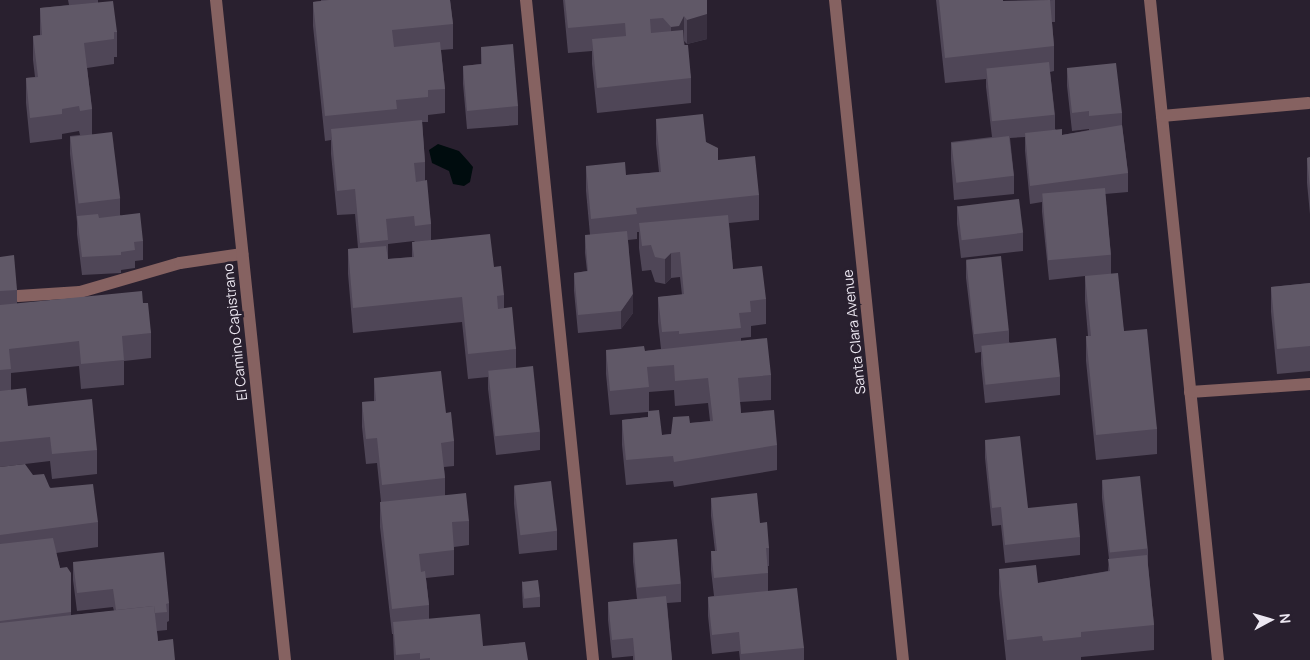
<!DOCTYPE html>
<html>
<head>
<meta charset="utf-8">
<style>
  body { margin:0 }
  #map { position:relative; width:1310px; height:660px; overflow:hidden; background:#29202f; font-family:Manrope,sans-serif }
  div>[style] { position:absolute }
  .water>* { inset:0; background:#000c0e }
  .lane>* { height:12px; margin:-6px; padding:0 6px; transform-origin:6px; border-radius:6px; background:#866261 }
  .street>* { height:12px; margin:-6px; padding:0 6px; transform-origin:6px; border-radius:6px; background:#866261 }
  .wall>* { inset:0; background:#4f4657 }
  .shaded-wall>* { inset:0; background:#393040 }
  .building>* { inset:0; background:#605867; transform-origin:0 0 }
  span { translate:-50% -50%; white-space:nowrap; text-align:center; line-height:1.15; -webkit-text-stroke:5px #29202f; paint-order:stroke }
  .street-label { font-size:14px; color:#ede8f2 }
  .north { position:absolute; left:1245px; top:595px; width:50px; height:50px; -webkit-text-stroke:4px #29202f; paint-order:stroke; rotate:84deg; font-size:14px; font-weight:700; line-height:20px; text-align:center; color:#ede8f2 }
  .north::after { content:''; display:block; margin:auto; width:18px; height:22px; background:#ede8f2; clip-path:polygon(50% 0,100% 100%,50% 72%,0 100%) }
</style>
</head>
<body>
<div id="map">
  <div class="water">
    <i style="clip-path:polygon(438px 144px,459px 151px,468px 161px,473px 167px,470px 182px,464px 186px,453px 184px,449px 171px,432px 163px,429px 150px)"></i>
  </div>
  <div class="lane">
    <i style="left:526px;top:0;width:663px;rotate:84.2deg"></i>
    <i style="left:1150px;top:0;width:663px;rotate:84.12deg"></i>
    <i style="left:1162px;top:116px;width:147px;rotate:-5.1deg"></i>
    <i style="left:18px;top:296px;width:62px;rotate:-3.7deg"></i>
    <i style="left:80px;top:292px;width:104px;rotate:-16.2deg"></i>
    <i style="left:180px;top:263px;width:63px;rotate:-8.3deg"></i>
    <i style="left:1190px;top:392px;width:120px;rotate:-3.8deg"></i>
  </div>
  <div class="street">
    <i style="left:216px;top:0;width:664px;rotate:84.03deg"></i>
    <i style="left:835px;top:0;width:663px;rotate:84.12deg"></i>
  </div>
  <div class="wall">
    <i style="clip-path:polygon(68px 0,98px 0,98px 3px,117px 32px,117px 57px,114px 57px,114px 64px,87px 68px,92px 109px,92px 134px,120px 199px,120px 215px,143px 241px,143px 260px,135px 261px,135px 268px,121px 270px,121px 273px,82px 275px,77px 234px,77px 222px,70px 154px,70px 136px,80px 135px,79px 131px,62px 134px,62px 139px,30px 143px,26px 103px,26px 78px,35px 77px,33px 60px,33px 36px,40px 35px,40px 8px,69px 5px)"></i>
    <i style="clip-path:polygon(evenodd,321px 0,450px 0,453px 24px,453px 49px,441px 50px,445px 89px,445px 113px,428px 115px,428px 122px,422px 122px,425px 162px,425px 181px,431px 224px,431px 240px,494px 267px,504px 295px,504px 308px,516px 349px,516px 368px,540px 432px,540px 450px,496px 455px,488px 389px,488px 377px,468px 379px,462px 322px,353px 333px,348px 274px,348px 249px,358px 248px,355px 214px,337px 215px,331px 154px,331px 140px,325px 141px,313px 26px,313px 2px,321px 1px,321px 0,414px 241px,415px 242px,412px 242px,412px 257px,388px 259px,388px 244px,414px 241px)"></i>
    <i style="clip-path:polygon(563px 0,707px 0,707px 39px,687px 44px,684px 41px,691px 78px,691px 103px,597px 113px,592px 64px,592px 51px,568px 53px)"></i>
    <i style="clip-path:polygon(936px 0,1003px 0,1003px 1px,1055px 0,1055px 22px,1052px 22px,1054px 46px,1054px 71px,1050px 72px,1055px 115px,1055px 129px,1062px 135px,1089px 130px,1089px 129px,1072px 131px,1067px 86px,1067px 68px,1122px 113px,1122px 125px,1128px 173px,1128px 192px,1105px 194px,1111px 255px,1111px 273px,1124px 331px,1157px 429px,1157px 454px,1096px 460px,1086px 361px,1086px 336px,1088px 336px,1085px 301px,1085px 276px,1049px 280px,1042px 212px,1042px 202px,1030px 204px,1025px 151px,1025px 137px,1010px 138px,1014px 176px,1014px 194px,954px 200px,951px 160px,951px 142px,992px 137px,986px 87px,986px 79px,945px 83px)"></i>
    <i style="clip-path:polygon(481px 47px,518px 106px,518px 125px,467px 129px,463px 84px,463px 66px,481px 64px)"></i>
    <i style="clip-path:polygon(evenodd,656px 119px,706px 142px,718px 160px,759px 195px,759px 220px,729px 223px,733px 269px,766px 299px,766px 324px,751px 326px,751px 337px,741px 338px,741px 341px,771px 375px,771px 400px,740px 402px,741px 413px,777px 445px,777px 470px,674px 487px,673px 481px,626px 485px,622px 445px,622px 420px,648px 417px,648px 412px,610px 415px,606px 374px,606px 350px,645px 351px,661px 349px,658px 322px,658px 297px,682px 295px,680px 277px,671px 278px,665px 284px,655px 282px,651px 270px,642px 271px,639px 248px,639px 232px,637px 232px,637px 239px,628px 240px,633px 313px,621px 329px,578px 333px,574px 291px,574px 273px,587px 271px,585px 253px,585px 235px,590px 235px,586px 191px,586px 166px,626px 175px,659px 172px,656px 144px,656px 119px,674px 390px,675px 406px,708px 403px,710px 421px,690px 423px,671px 434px,662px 435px,649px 411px,649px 392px,674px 390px)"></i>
    <i style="clip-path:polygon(1310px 157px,1310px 214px,1307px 183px,1307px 158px)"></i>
    <i style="clip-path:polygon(957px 206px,1023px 233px,1023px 251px,961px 258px,957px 224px)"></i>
    <i style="clip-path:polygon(0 257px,17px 290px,17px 304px,143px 303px,151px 333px,151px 358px,124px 361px,124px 385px,81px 389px,79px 366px,11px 373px,11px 390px,28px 406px,97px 450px,97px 474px,52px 479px,50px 461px,0 467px)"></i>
    <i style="clip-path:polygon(966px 260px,1009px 331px,1009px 342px,1060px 377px,1060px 395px,985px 403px,981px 364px,981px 352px,975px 353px,966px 278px)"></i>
    <i style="clip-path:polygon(1310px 283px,1310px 371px,1277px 374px,1271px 312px,1271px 287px)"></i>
    <i style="clip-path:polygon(374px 378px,446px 413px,454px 441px,454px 466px,444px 467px,445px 478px,445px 495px,469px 521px,469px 545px,454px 547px,454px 575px,426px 578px,429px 605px,429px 619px,483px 646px,528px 660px,394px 660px,393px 634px,392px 634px,380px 527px,380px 502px,381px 502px,377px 463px,366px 464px,362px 427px,362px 402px,374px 401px)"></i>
    <i style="clip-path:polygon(985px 440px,1028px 508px,1080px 537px,1080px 555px,1005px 563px,1001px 525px,992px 526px,985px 458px)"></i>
    <i style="clip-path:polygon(0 467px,33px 475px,98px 522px,98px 547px,56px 553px,60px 568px,71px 573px,71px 615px,114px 611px,113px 607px,77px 611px,73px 580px,73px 562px,169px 603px,169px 621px,167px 622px,167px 630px,157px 631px,158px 641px,0 660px)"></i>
    <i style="clip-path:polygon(1102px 480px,1148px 549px,1148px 566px,1154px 625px,1154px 650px,1081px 657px,1081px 660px,1006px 660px,999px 594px,999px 569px,1038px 583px,1108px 571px,1109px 559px,1102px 498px)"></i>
    <i style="clip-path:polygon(514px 486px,557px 531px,557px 550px,519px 554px,514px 504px)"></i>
    <i style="clip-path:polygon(711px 498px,760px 523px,769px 548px,769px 566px,768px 566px,768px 591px,804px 648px,804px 660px,740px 660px,739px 651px,712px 654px,708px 616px,708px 597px,714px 596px,711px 570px,711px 551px,715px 551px,711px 516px)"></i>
    <i style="clip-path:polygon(633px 544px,681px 584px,681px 602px,667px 603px,672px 660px,633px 660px,633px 656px,612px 658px,608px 620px,608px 602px,637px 599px,633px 562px)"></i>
    <i style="clip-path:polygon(522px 581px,540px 597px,540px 607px,523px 608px,522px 591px)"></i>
  </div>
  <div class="shaded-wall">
    <i style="clip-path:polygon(707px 0,707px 39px,687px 44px,687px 20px)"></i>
    <i style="clip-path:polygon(684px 16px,684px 41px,671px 52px,671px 27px)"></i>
    <i style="clip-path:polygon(671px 253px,671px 278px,665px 284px,665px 259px)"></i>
    <i style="clip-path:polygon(633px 294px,633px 313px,621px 329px,621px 311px)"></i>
  </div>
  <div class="building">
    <i style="clip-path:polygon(329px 0,450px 0,453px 24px,392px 30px,394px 47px,440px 42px,445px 89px,428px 90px,428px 97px,396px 100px,397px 109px,325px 116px,313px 2px)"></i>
    <i style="clip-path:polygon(565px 0,707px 0,707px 14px,687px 20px,684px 16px,679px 26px,671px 27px,663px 18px,650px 19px,651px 33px,683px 30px,684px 45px,688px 45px,691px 78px,597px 88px,592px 39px,626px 36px,625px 23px,568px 28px)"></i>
    <i style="clip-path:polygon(939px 0,1003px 0,1003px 1px,1050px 0,1054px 46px,945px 58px)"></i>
    <i style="clip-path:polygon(113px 1px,117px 32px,114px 32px,114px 39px,84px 43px,92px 109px,80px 111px,79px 106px,62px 109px,62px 114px,30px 118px,26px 78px,38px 77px,33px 36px,42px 35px,40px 8px)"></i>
    <i style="clip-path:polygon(513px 44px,518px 106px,467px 111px,463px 66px,482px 64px,481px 47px)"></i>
    <i style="left:1049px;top:62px;width:53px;height:63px;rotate:84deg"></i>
    <i style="clip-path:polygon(1116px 63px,1122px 113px,1089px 116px,1089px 111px,1072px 113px,1067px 68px)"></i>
    <i style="clip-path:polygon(703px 114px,706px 142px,718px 148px,718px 160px,755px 156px,759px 195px,636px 208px,637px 214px,591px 219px,586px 166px,625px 162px,626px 175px,661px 172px,656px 119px)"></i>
    <i style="clip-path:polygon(422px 120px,425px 162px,414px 163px,416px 182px,427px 180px,431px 224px,415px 226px,414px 216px,386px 219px,388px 240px,360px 243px,355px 189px,337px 191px,331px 129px)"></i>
    <i style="clip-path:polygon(1122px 125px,1128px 173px,1030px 186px,1025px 133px,1062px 129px,1062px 135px)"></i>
    <i style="left:112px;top:132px;width:67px;height:42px;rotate:83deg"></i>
    <i style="left:1009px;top:136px;width:40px;height:58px;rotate:83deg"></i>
    <i style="clip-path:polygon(1310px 157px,1310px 189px,1307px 158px)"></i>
    <i style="left:1105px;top:188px;width:67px;height:63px;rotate:85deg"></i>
    <i style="left:1019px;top:199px;width:34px;height:62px;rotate:83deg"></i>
    <i style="clip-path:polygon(140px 213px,143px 241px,134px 242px,135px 250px,121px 252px,121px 255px,82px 257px,77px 216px,98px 214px,99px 218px)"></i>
    <i style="clip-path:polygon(728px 215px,733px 269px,762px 266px,766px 299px,750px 301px,751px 312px,739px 313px,741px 328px,679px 334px,679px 331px,662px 332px,658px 297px,684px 294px,680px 252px,671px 253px,665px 259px,655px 257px,651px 245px,642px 246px,639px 223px)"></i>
    <i style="clip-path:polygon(627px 231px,633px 294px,621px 311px,578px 315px,574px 273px,588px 271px,585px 235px)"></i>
    <i style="clip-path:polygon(490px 234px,494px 267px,501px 266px,504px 295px,497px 296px,498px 309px,512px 307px,516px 349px,468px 354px,462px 297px,353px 308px,348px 249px,386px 246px,388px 259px,414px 257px,412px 242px)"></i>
    <i style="clip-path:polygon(14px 255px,17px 290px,0 291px,0 257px)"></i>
    <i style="left:1001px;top:256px;width:75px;height:35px;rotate:84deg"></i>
    <i style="clip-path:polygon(1118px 273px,1124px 331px,1147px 329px,1157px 429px,1096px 435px,1086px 336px,1091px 336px,1085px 276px)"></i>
    <i style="clip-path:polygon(1310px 283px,1310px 346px,1277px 349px,1271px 287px)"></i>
    <i style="clip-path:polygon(142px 291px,143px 303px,148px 303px,151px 333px,122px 336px,124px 360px,81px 364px,79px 341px,9px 349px,11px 369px,0 370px,0 305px)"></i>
    <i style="clip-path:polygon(767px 338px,771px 375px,738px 378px,741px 413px,774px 410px,777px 445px,674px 462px,673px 456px,626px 460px,622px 420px,648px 417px,648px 411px,659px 410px,662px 435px,671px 434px,673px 417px,689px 416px,690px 423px,713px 421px,708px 378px,675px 381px,674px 365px,647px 367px,649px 387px,610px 391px,606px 350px,644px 346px,645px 351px)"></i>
    <i style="left:1056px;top:338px;width:39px;height:75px;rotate:84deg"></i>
    <i style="left:533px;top:366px;width:66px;height:45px;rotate:84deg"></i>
    <i style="clip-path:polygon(441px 371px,446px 413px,451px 412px,454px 441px,441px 443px,445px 478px,382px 485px,377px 438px,366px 439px,362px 402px,376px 401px,374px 378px)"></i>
    <i style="clip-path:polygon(26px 388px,28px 406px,92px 399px,97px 450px,52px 454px,50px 437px,0 442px,0 391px)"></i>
    <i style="clip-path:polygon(1020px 436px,1028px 508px,1077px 503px,1080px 537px,1005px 545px,1001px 507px,992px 508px,985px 440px)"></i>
    <i style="clip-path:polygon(25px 464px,33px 475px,44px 474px,50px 488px,93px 484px,98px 522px,0 535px,0 467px)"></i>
    <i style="left:1140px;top:476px;width:73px;height:38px;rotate:84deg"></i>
    <i style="left:551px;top:481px;width:50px;height:37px;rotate:83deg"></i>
    <i style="clip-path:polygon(466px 493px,469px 521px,452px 522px,454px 550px,419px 554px,421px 572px,425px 571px,429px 605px,392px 609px,380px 502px)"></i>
    <i style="clip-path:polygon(757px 493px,760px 523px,767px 522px,769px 548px,766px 548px,768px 573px,714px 578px,711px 551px,717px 551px,711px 498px)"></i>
    <i style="clip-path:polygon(53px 538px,60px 568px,67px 567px,71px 573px,71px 612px,0 621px,0 544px)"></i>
    <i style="left:677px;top:539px;width:45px;height:44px;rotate:85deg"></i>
    <i style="clip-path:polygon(164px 552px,169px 603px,166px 604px,167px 612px,155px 613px,154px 606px,116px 610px,113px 589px,77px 593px,73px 562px)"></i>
    <i style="clip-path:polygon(1147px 555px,1154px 625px,1081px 632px,1081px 637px,1043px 641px,1042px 636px,1007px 640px,999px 569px,1036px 565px,1038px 583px,1110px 571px,1108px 559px)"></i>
    <i style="left:538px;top:580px;width:17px;height:16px;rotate:83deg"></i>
    <i style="clip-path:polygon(797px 588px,804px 648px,741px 654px,739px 632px,712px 635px,708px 597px)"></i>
    <i style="clip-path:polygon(666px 596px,672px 660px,635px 660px,633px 638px,612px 640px,608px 602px)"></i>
    <i style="clip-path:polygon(154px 606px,158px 641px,173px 639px,175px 660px,0 660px,0 623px)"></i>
    <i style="clip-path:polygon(480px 614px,483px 646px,525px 642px,528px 660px,430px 660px,430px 658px,420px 659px,420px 653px,396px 655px,393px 622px)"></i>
  </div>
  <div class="street-label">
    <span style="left:235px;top:332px;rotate:-96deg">El Camino Capistrano</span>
    <span style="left:854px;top:332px;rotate:-96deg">Santa Clara Avenue</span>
  </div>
  <div class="north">N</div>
</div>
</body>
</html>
